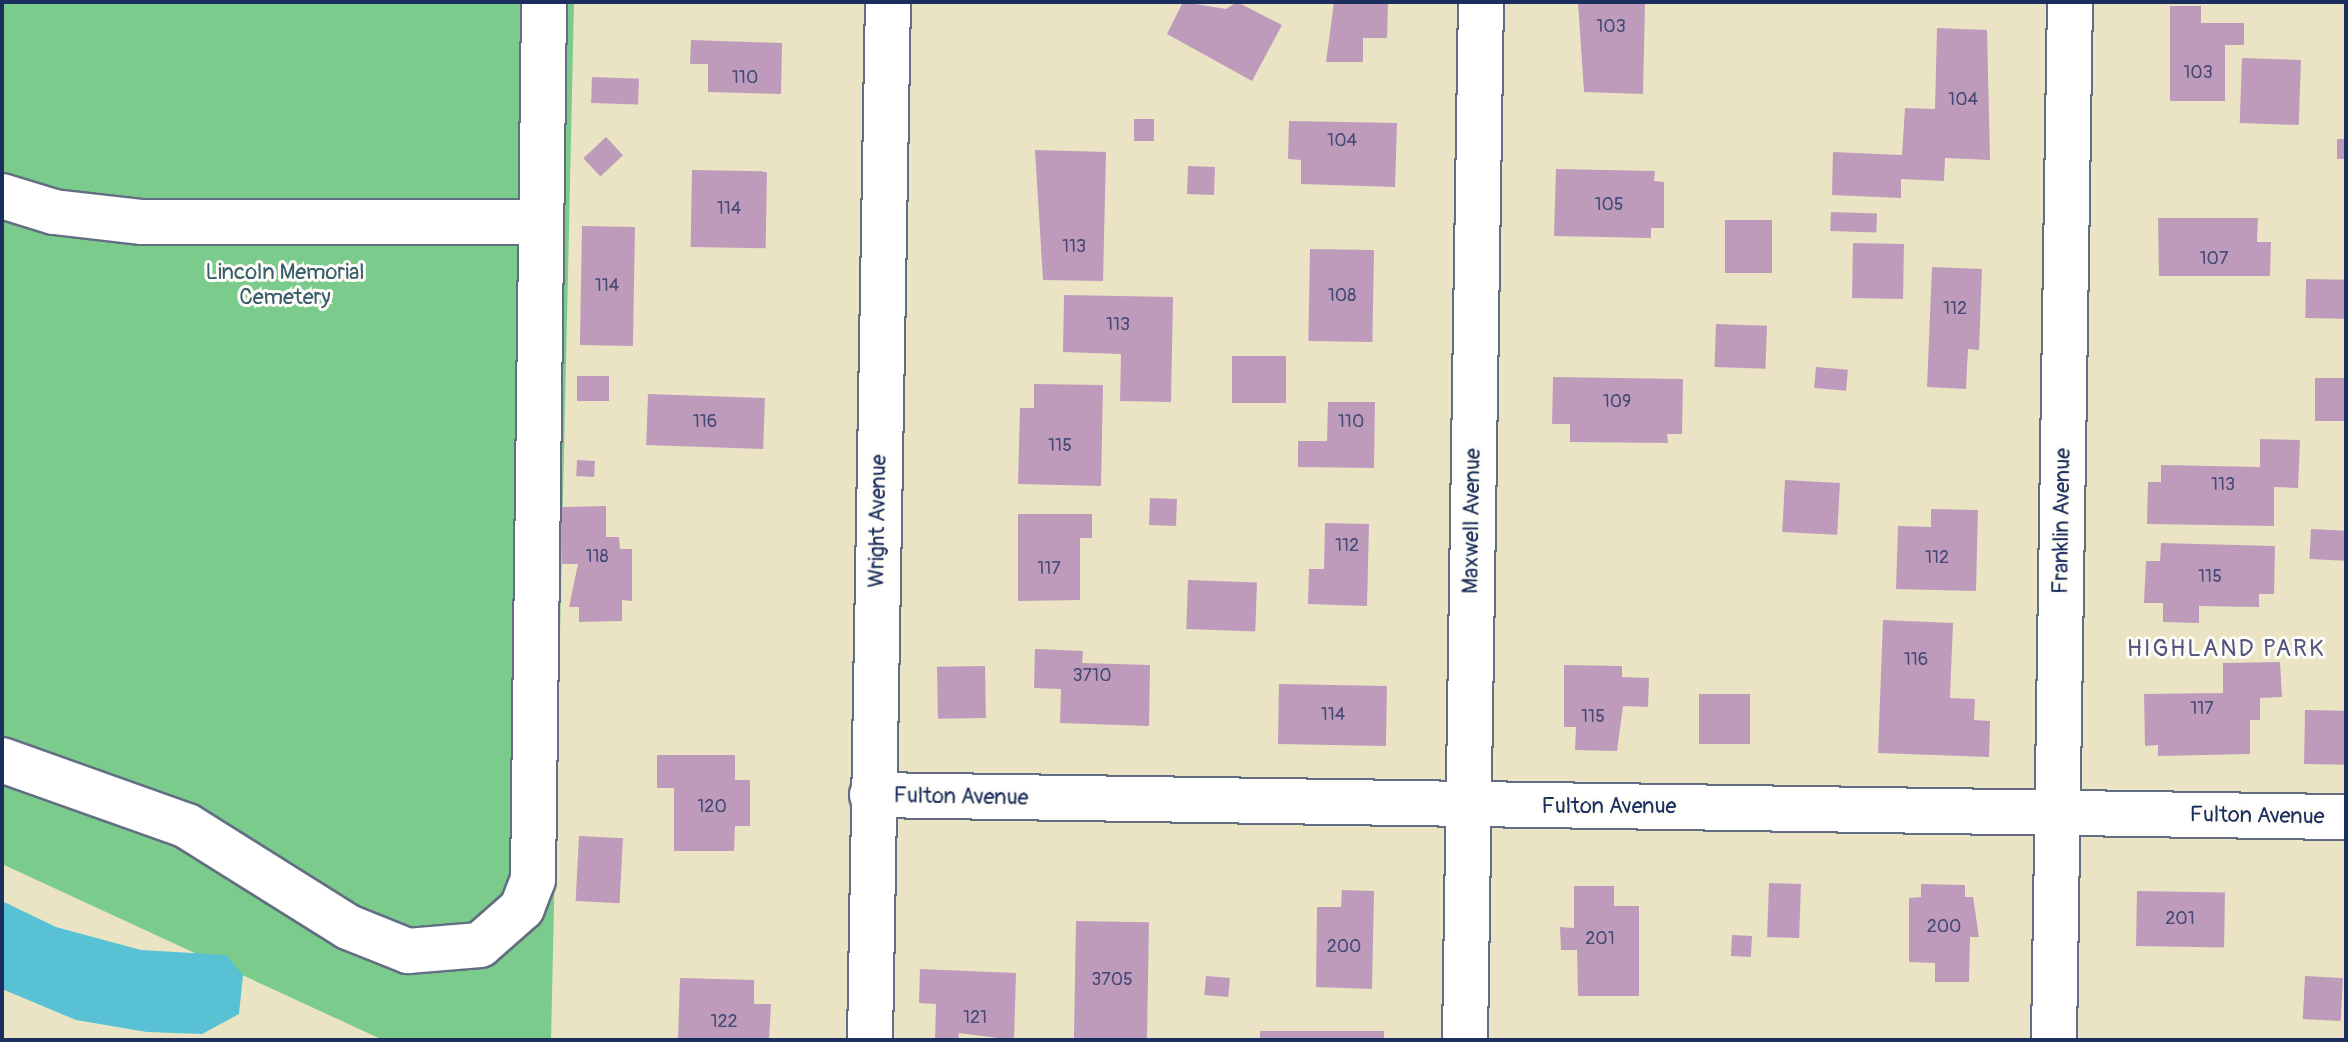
<!DOCTYPE html>
<html>
<head>
<meta charset="utf-8">
<style>
  body { margin:0 }
  #map { position:relative; width:2348px; height:1042px; overflow:hidden; background:#eae4c4; font-family:Pangolin,sans-serif }
  div>[style] { position:absolute }
  .green>* { inset:0; background:#7bcb8c }
  .water>* { inset:0; background:#58c2d4 }
  .building>* { inset:0; background:#be9bbb; transform-origin:0 0 }
  .roads { filter:drop-shadow(2px 0 #636e82) drop-shadow(-2px 0 #636e82) drop-shadow(0 2px #636e82) drop-shadow(0 -2px #636e82) }
  .minor>* { height:44px; margin:-22px; padding:0 22px; transform-origin:22px; border-radius:22px; background:#fff }
  span { translate:-50% -50%; white-space:nowrap; text-align:center; line-height:1.15; -webkit-text-stroke:6px #fdfcf7; paint-order:stroke }
  .number-label { font-size:18px; color:#444a75 }
  .number-label span { -webkit-text-stroke-width:0 }
  .park-label { font-size:22px; color:#385e6c }
  .street-label { font-size:22px; color:#1b2f5e }
  .neighbourhood-label { font-size:24px; color:#54557f; letter-spacing:2px }
  .frame { position:absolute; inset:0; border:4px solid #1b2f5e; pointer-events:none }
</style>
</head>
<body>
<div id="map">
  <div class="green">
    <i style="clip-path:polygon(2px 2px,574px 2px,551px 1040px,383px 1040px,2px 864px)"></i>
  </div>
  <div class="water">
    <i style="clip-path:polygon(2px 901px,56px 927px,141px 950px,226px 955px,243px 975px,239px 1014px,202px 1034px,147px 1032px,76px 1020px,2px 989px)"></i>
  </div>
  <div class="building">
    <i style="clip-path:polygon(1183px 2px,1226px 9px,1237px 2px,1282px 25px,1252px 81px,1167px 34px)"></i>
    <i style="clip-path:polygon(1334px 2px,1388px 2px,1387px 38px,1363px 38px,1363px 62px,1326px 62px)"></i>
    <i style="clip-path:polygon(1578px 2px,1645px 2px,1643px 94px,1584px 92px)"></i>
    <i style="clip-path:polygon(2170px 6px,2201px 6px,2201px 23px,2244px 23px,2244px 45px,2225px 45px,2225px 101px,2170px 101px)"></i>
    <i style="clip-path:polygon(1937px 28px,1987px 30px,1990px 160px,1945px 158px,1944px 181px,1901px 179px,1901px 198px,1832px 195px,1833px 152px,1902px 155px,1905px 108px,1935px 109px)"></i>
    <i style="clip-path:polygon(691px 40px,782px 43px,781px 94px,708px 92px,708px 64px,690px 64px)"></i>
    <i style="left:2242px;top:58px;width:59px;height:65px;rotate:2deg"></i>
    <i style="left:592px;top:77px;width:47px;height:26px;rotate:2deg"></i>
    <i style="left:1134px;top:119px;width:20px;height:22px"></i>
    <i style="clip-path:polygon(1289px 121px,1397px 123px,1395px 187px,1301px 184px,1301px 160px,1288px 159px)"></i>
    <i style="left:606px;top:137px;width:25px;height:31px;rotate:47deg"></i>
    <i style="left:2346px;top:139px;width:20px;height:9px;rotate:90deg"></i>
    <i style="clip-path:polygon(1035px 150px,1106px 152px,1103px 281px,1043px 280px)"></i>
    <i style="left:1188px;top:166px;width:27px;height:28px;rotate:2deg"></i>
    <i style="clip-path:polygon(1556px 169px,1655px 171px,1654px 181px,1664px 182px,1664px 228px,1651px 228px,1651px 238px,1554px 236px)"></i>
    <i style="left:692px;top:170px;width:75px;height:77px;rotate:1deg"></i>
    <i style="left:1831px;top:212px;width:46px;height:19px;rotate:2deg"></i>
    <i style="clip-path:polygon(2158px 218px,2258px 218px,2257px 242px,2271px 242px,2270px 276px,2159px 276px)"></i>
    <i style="left:1725px;top:220px;width:47px;height:53px"></i>
    <i style="left:582px;top:226px;width:53px;height:119px;rotate:1deg"></i>
    <i style="left:1853px;top:243px;width:51px;height:55px;rotate:1deg"></i>
    <i style="left:1310px;top:249px;width:64px;height:92px;rotate:1deg"></i>
    <i style="clip-path:polygon(1932px 267px,1982px 269px,1979px 350px,1968px 349px,1966px 389px,1927px 387px)"></i>
    <i style="left:2306px;top:279px;width:40px;height:39px;rotate:1deg"></i>
    <i style="clip-path:polygon(1064px 295px,1173px 297px,1171px 402px,1120px 401px,1121px 354px,1063px 352px)"></i>
    <i style="left:1716px;top:324px;width:51px;height:43px;rotate:2deg"></i>
    <i style="left:1232px;top:356px;width:54px;height:47px"></i>
    <i style="left:1816px;top:367px;width:32px;height:21px;rotate:5deg"></i>
    <i style="left:577px;top:376px;width:32px;height:25px"></i>
    <i style="clip-path:polygon(1553px 377px,1683px 379px,1682px 434px,1667px 434px,1668px 443px,1570px 442px,1570px 424px,1552px 424px)"></i>
    <i style="left:2346px;top:378px;width:43px;height:31px;rotate:90deg"></i>
    <i style="clip-path:polygon(1034px 384px,1103px 385px,1101px 486px,1018px 484px,1020px 408px,1034px 408px)"></i>
    <i style="left:648px;top:394px;width:117px;height:51px;rotate:2deg"></i>
    <i style="clip-path:polygon(1328px 402px,1375px 402px,1374px 468px,1298px 467px,1298px 441px,1327px 441px)"></i>
    <i style="clip-path:polygon(2260px 439px,2300px 440px,2298px 488px,2274px 487px,2274px 526px,2147px 524px,2148px 482px,2161px 482px,2161px 465px,2260px 467px)"></i>
    <i style="left:577px;top:460px;width:18px;height:16px;rotate:3deg"></i>
    <i style="left:1785px;top:480px;width:55px;height:52px;rotate:3deg"></i>
    <i style="left:1150px;top:498px;width:27px;height:27px;rotate:2deg"></i>
    <i style="clip-path:polygon(606px 506px,606px 537px,619px 537px,620px 549px,632px 549px,632px 601px,622px 600px,622px 621px,579px 622px,579px 607px,569px 607px,578px 564px,562px 564px,562px 507px)"></i>
    <i style="clip-path:polygon(1931px 509px,1978px 510px,1976px 591px,1896px 589px,1898px 526px,1931px 527px)"></i>
    <i style="clip-path:polygon(1018px 514px,1092px 514px,1092px 538px,1080px 538px,1080px 600px,1018px 601px)"></i>
    <i style="clip-path:polygon(1325px 523px,1369px 524px,1367px 606px,1308px 604px,1309px 569px,1324px 569px)"></i>
    <i style="left:2311px;top:529px;width:35px;height:30px;rotate:3deg"></i>
    <i style="clip-path:polygon(2161px 543px,2275px 546px,2274px 594px,2259px 594px,2259px 607px,2199px 606px,2199px 623px,2163px 622px,2163px 603px,2144px 603px,2146px 561px,2160px 561px)"></i>
    <i style="left:1188px;top:580px;width:69px;height:49px;rotate:2deg"></i>
    <i style="clip-path:polygon(1883px 620px,1953px 623px,1950px 698px,1975px 699px,1974px 720px,1990px 721px,1989px 757px,1878px 753px)"></i>
    <i style="clip-path:polygon(1035px 649px,1083px 651px,1082px 663px,1150px 665px,1149px 726px,1060px 723px,1061px 689px,1034px 688px)"></i>
    <i style="clip-path:polygon(2280px 662px,2282px 697px,2260px 698px,2260px 720px,2250px 720px,2250px 754px,2158px 756px,2158px 745px,2145px 746px,2144px 694px,2223px 693px,2223px 663px)"></i>
    <i style="clip-path:polygon(1564px 665px,1622px 666px,1622px 677px,1649px 678px,1648px 707px,1623px 706px,1617px 751px,1575px 750px,1576px 727px,1564px 727px)"></i>
    <i style="left:985px;top:666px;width:52px;height:48px;rotate:89deg"></i>
    <i style="left:1279px;top:684px;width:108px;height:60px;rotate:1deg"></i>
    <i style="left:1699px;top:694px;width:51px;height:50px"></i>
    <i style="left:2305px;top:710px;width:41px;height:54px;rotate:1deg"></i>
    <i style="clip-path:polygon(657px 755px,735px 755px,735px 780px,750px 780px,750px 826px,735px 826px,734px 851px,674px 851px,674px 788px,657px 788px)"></i>
    <i style="left:579px;top:836px;width:44px;height:65px;rotate:3deg"></i>
    <i style="left:1769px;top:883px;width:32px;height:54px;rotate:2deg"></i>
    <i style="clip-path:polygon(1921px 884px,1965px 885px,1965px 897px,1973px 897px,1979px 937px,1970px 937px,1969px 982px,1935px 982px,1935px 963px,1909px 962px,1909px 898px,1921px 897px)"></i>
    <i style="clip-path:polygon(1574px 886px,1614px 886px,1614px 906px,1639px 906px,1639px 996px,1578px 996px,1577px 950px,1561px 950px,1560px 927px,1574px 928px)"></i>
    <i style="clip-path:polygon(1342px 890px,1374px 891px,1372px 989px,1316px 987px,1317px 907px,1341px 907px)"></i>
    <i style="left:2137px;top:891px;width:88px;height:55px;rotate:1deg"></i>
    <i style="left:1076px;top:921px;width:73px;height:118px;rotate:1deg"></i>
    <i style="left:1732px;top:935px;width:20px;height:21px;rotate:3deg"></i>
    <i style="clip-path:polygon(920px 969px,1016px 973px,1014px 1040px,959px 1033px,958px 1040px,935px 1040px,936px 1004px,919px 1003px)"></i>
    <i style="left:1206px;top:976px;width:24px;height:19px;rotate:5deg"></i>
    <i style="left:2305px;top:976px;width:38px;height:43px;rotate:3deg"></i>
    <i style="clip-path:polygon(680px 978px,754px 980px,754px 1004px,771px 1004px,769px 1040px,678px 1040px)"></i>
    <i style="left:1260px;top:1031px;width:124px;height:9px"></i>
  </div>
  <div class="roads">
    <div class="minor">
      <i style="left:2px;top:196px;width:54px;rotate:17.1deg"></i>
      <i style="left:54px;top:212px;width:89px;rotate:6.5deg"></i>
      <i style="left:142px;top:222px;width:397px"></i>
      <i style="left:2px;top:760px;width:196px;rotate:19.6deg"></i>
      <i style="left:187px;top:826px;width:190px;rotate:32.1deg"></i>
      <i style="left:348px;top:927px;width:65px;rotate:21.8deg"></i>
      <i style="left:408px;top:951px;width:72px;rotate:-4.8deg"></i>
      <i style="left:480px;top:945px;width:56px;rotate:-41.4deg"></i>
      <i style="left:522px;top:908px;width:30px;rotate:-69deg"></i>
      <i style="left:533px;top:880px;width:878px;rotate:-89.28deg"></i>
      <i style="left:872px;top:795px;width:1474px;rotate:0.86deg"></i>
      <i style="left:870px;top:1040px;width:1038px;rotate:-89.01deg"></i>
      <i style="left:1465px;top:1040px;width:1038px;rotate:-89.12deg"></i>
      <i style="left:2054px;top:1040px;width:1038px;rotate:-89.12deg"></i>
    </div>
  </div>
  <div class="number-label">
    <span style="left:1611px;top:27px">103</span>
    <span style="left:2198px;top:73px">103</span>
    <span style="left:745px;top:78px">110</span>
    <span style="left:1963px;top:100px">104</span>
    <span style="left:1342px;top:141px">104</span>
    <span style="left:1609px;top:205px">105</span>
    <span style="left:729px;top:209px">114</span>
    <span style="left:1074px;top:247px">113</span>
    <span style="left:2214px;top:259px">107</span>
    <span style="left:607px;top:286px">114</span>
    <span style="left:1342px;top:296px">108</span>
    <span style="left:1955px;top:309px">112</span>
    <span style="left:1118px;top:325px">113</span>
    <span style="left:1617px;top:402px">109</span>
    <span style="left:705px;top:422px">116</span>
    <span style="left:1351px;top:422px">110</span>
    <span style="left:1060px;top:446px">115</span>
    <span style="left:2223px;top:485px">113</span>
    <span style="left:1347px;top:546px">112</span>
    <span style="left:597px;top:557px">118</span>
    <span style="left:1937px;top:558px">112</span>
    <span style="left:1049px;top:569px">117</span>
    <span style="left:2210px;top:577px">115</span>
    <span style="left:1916px;top:660px">116</span>
    <span style="left:1092px;top:676px">3710</span>
    <span style="left:2202px;top:709px">117</span>
    <span style="left:1333px;top:715px">114</span>
    <span style="left:1593px;top:717px">115</span>
    <span style="left:712px;top:807px">120</span>
    <span style="left:2180px;top:919px">201</span>
    <span style="left:1944px;top:927px">200</span>
    <span style="left:1600px;top:939px">201</span>
    <span style="left:1344px;top:947px">200</span>
    <span style="left:1112px;top:980px">3705</span>
    <span style="left:975px;top:1018px">121</span>
    <span style="left:724px;top:1022px">122</span>
  </div>
  <div class="park-label">
    <span style="left:285px;top:285px">Lincoln Memorial<br>Cemetery</span>
  </div>
  <div class="street-label">
    <span style="left:878px;top:521px;rotate:-89deg">Wright Avenue</span>
    <span style="left:1472px;top:521px;rotate:-89deg">Maxwell Avenue</span>
    <span style="left:2062px;top:521px;rotate:-89deg">Franklin Avenue</span>
    <span style="left:961px;top:797px;rotate:1deg">Fulton Avenue</span>
    <span style="left:1609px;top:807px">Fulton Avenue</span>
    <span style="left:2257px;top:816px;rotate:1deg">Fulton Avenue</span>
  </div>
  <div class="neighbourhood-label">
    <span style="left:2226px;top:649px">HIGHLAND PARK</span>
  </div>
  <div class="frame"></div>
</div>
</body>
</html>
